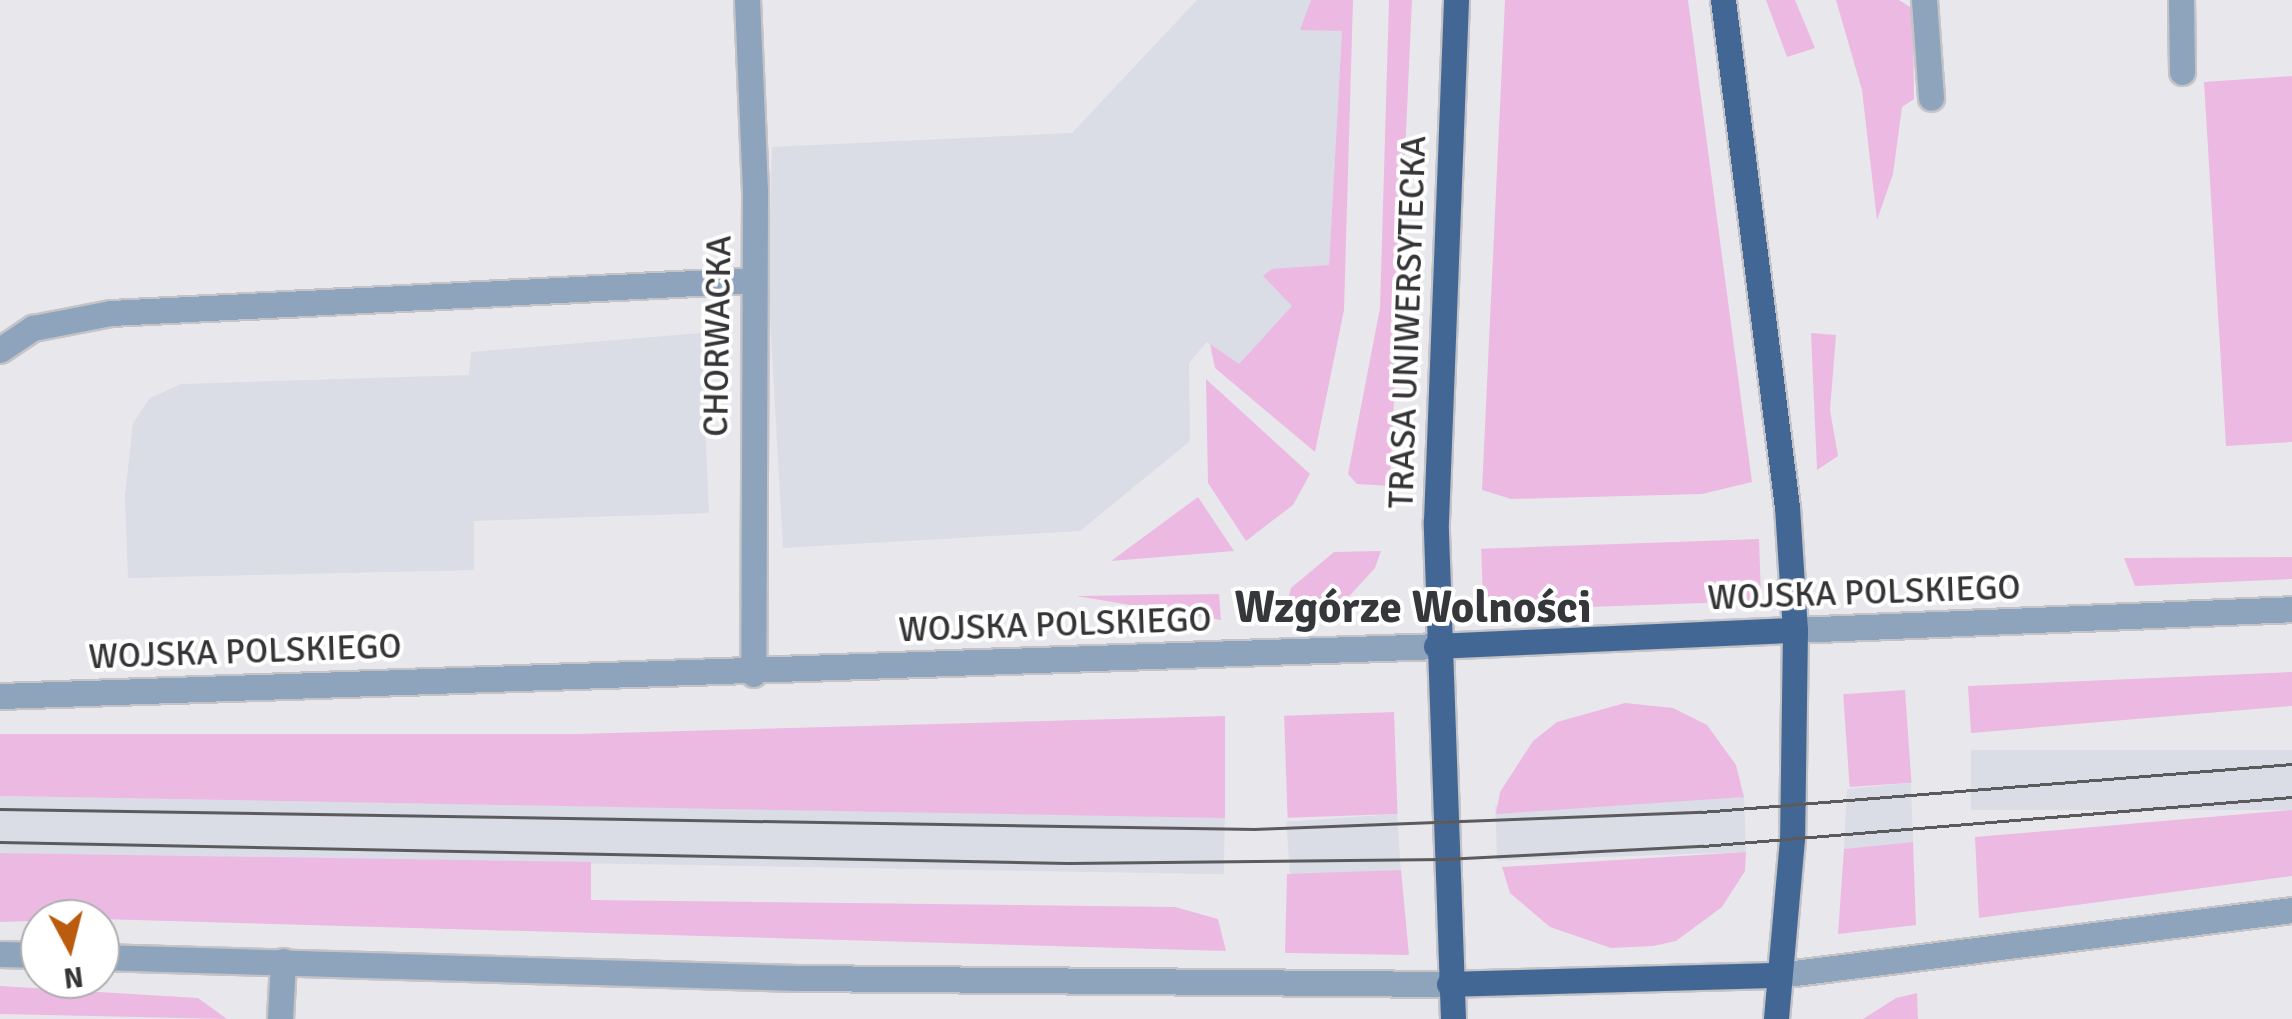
<!DOCTYPE html>
<html>
<head>
<meta charset="utf-8">
<style>
  body { margin:0 }
  #map { position:relative; width:2292px; height:1019px; overflow:hidden; background:#e8e8ec; font-family:Signika,sans-serif }
  div>[style] { position:absolute }
  .built>* { inset:0; background:#dadce6; transform-origin:0 0 }
  .green>* { inset:0; background:#ecb9e2; transform-origin:0 0 }
  .roads { filter:drop-shadow(2px 0 #c4c4c8) drop-shadow(-2px 0 #c4c4c8) drop-shadow(0 2px #c4c4c8) drop-shadow(0 -2px #c4c4c8) }
  .minor>* { height:25px; margin:-12.5px; padding:0 12.5px; transform-origin:12.5px; border-radius:12.5px; background:#8ea3bc }
  .major>* { height:25px; margin:-12.5px; padding:0 12.5px; transform-origin:12.5px; border-radius:12.5px; background:#436794 }
  .tram>* { height:2.5px; margin:-1.25px; padding:0 1.25px; transform-origin:1.25px; border-radius:1.25px; background:#5b5b5e }
  span { translate:-50% -50%; white-space:nowrap; text-align:center; line-height:1.15; -webkit-text-stroke:8px #fff; paint-order:stroke }
  .street-label { font-size:35px; color:#353537 }
  .district-label { font-size:45px; color:#36373a; font-weight:700 }
  .north { position:absolute; left:20px; top:899px; width:100px; height:100px; box-sizing:border-box; background:#fff; border:2px solid #aeaeaf; border-radius:50%; rotate:173deg; font-size:28px; font-weight:700; line-height:40px; text-align:center; color:#353537 }
  .north::after { content:''; display:block; margin:auto; width:35px; height:45px; background:#ba5b0e; clip-path:polygon(50% 0,100% 100%,50% 72%,0 100%) }
</style>
</head>
<body>
<div id="map">
  <div class="built">
    <i style="clip-path:polygon(1197px 0,1320px 0,1342px 30px,1329px 266px,1264px 276px,1293px 306px,1239px 365px,1207px 342px,1189px 363px,1190px 441px,1080px 531px,783px 548px,768px 282px,772px 147px,1072px 133px)"></i>
    <i style="clip-path:polygon(701px 333px,709px 513px,474px 521px,474px 570px,128px 578px,125px 496px,133px 423px,150px 398px,181px 384px,469px 375px,471px 352px)"></i>
    <i style="left:2292px;top:750px;width:60px;height:321px;rotate:90deg"></i>
    <i style="clip-path:polygon(1911px 783px,1913px 842px,1844px 849px,1847px 789px)"></i>
    <i style="left:0;top:796px;width:1225px;height:57px;rotate:1deg"></i>
    <i style="left:1744px;top:797px;width:55px;height:249px;rotate:88deg"></i>
    <i style="left:1397px;top:814px;width:56px;height:111px;rotate:86deg"></i>
  </div>
  <div class="green">
    <i style="clip-path:polygon(1311px 0,1353px 0,1344px 310px,1315px 452px,1215px 368px,1210px 344px,1239px 364px,1292px 306px,1263px 276px,1272px 269px,1329px 265px,1342px 31px,1300px 30px)"></i>
    <i style="clip-path:polygon(1389px 0,1412px 0,1390px 486px,1357px 484px,1348px 474px,1380px 308px)"></i>
    <i style="clip-path:polygon(1505px 0,1688px 0,1752px 482px,1702px 494px,1511px 499px,1482px 490px)"></i>
    <i style="clip-path:polygon(1766px 0,1795px 0,1815px 48px,1787px 57px)"></i>
    <i style="clip-path:polygon(1836px 0,1899px 0,1913px 9px,1914px 99px,1902px 107px,1893px 174px,1877px 220px,1862px 90px)"></i>
    <i style="clip-path:polygon(2292px 76px,2292px 442px,2226px 446px,2204px 82px)"></i>
    <i style="clip-path:polygon(1811px 333px,1836px 335px,1830px 410px,1838px 456px,1817px 470px)"></i>
    <i style="clip-path:polygon(1206px 379px,1310px 474px,1293px 505px,1246px 541px,1208px 483px)"></i>
    <i style="clip-path:polygon(1198px 497px,1234px 551px,1111px 561px)"></i>
    <i style="left:1759px;top:539px;width:62px;height:278px;rotate:88deg"></i>
    <i style="clip-path:polygon(1381px 551px,1375px 568px,1343px 603px,1321px 615px,1283px 619px,1291px 588px,1334px 552px)"></i>
    <i style="clip-path:polygon(2292px 557px,2292px 579px,2135px 586px,2124px 558px)"></i>
    <i style="clip-path:polygon(1219px 594px,1221px 620px,1076px 596px)"></i>
    <i style="clip-path:polygon(2292px 672px,2292px 706px,1971px 733px,1968px 686px)"></i>
    <i style="left:1905px;top:690px;width:93px;height:62px;rotate:86deg"></i>
    <i style="clip-path:polygon(1625px 703px,1673px 708px,1707px 725px,1736px 765px,1744px 797px,1496px 814px,1500px 792px,1533px 741px,1557px 722px)"></i>
    <i style="left:1394px;top:712px;width:102px;height:110px;rotate:88deg"></i>
    <i style="clip-path:polygon(1225px 716px,1225px 818px,0 796px,0 734px,576px 734px)"></i>
    <i style="clip-path:polygon(2292px 810px,2292px 876px,1979px 918px,1975px 837px)"></i>
    <i style="clip-path:polygon(1913px 842px,1916px 925px,1838px 934px,1844px 849px)"></i>
    <i style="clip-path:polygon(1746px 852px,1745px 871px,1722px 907px,1676px 941px,1653px 946px,1611px 948px,1550px 927px,1510px 893px,1502px 867px)"></i>
    <i style="clip-path:polygon(0 853px,591px 862px,591px 900px,1175px 907px,1218px 919px,1226px 951px,100px 919px,0 922px)"></i>
    <i style="clip-path:polygon(1401px 870px,1409px 955px,1285px 953px,1287px 874px)"></i>
    <i style="clip-path:polygon(0 986px,198px 998px,227px 1019px,0 1014px)"></i>
    <i style="clip-path:polygon(1917px 993px,1918px 1019px,1863px 1019px,1896px 998px)"></i>
  </div>
  <div class="roads">
    <div class="minor">
      <i style="left:747px;top:0;width:192px;rotate:87.6deg"></i>
      <i style="left:755px;top:192px;width:482px;rotate:90.2deg"></i>
      <i style="left:1924px;top:0;width:98px;rotate:85.9deg"></i>
      <i style="left:2181px;top:0;width:72px;rotate:89.2deg"></i>
      <i style="left:0;top:350px;width:40px;rotate:-34deg"></i>
      <i style="left:33px;top:328px;width:79px;rotate:-10.9deg"></i>
      <i style="left:111px;top:313px;width:644px;rotate:-2.94deg"></i>
      <i style="left:1795px;top:630px;width:497px;rotate:-2.4deg"></i>
      <i style="left:0;top:696px;width:1437px;rotate:-1.99deg"></i>
      <i style="left:0;top:954px;width:40px;rotate:1.4deg"></i>
      <i style="left:100px;top:957px;width:697px;rotate:1.73deg"></i>
      <i style="left:797px;top:978px;width:652px;rotate:0.53deg"></i>
      <i style="left:1779px;top:975px;width:517px;rotate:-7.22deg"></i>
      <i style="left:280px;top:1019px;width:58px;rotate:-87deg"></i>
    </div>
    <div class="major">
      <i style="left:1723px;top:0;width:511px;rotate:82.81deg"></i>
      <i style="left:1787px;top:507px;width:123px;rotate:86.3deg"></i>
      <i style="left:1795px;top:630px;width:209px;rotate:90.8deg"></i>
      <i style="left:1792px;top:839px;width:181px;rotate:95.1deg"></i>
      <i style="left:1436px;top:646px;width:359px;rotate:-2.6deg"></i>
      <i style="left:1449px;top:984px;width:330px;rotate:-1.6deg"></i>
      <i style="left:1453px;top:1019px;width:498px;rotate:-92deg"></i>
      <i style="left:1436px;top:521px;width:521px;rotate:-87.8deg"></i>
    </div>
  </div>
  <div class="tram">
    <i style="left:0;top:809px;width:1255px;rotate:0.91deg"></i>
    <i style="left:1255px;top:829px;width:446px;rotate:-2.2deg"></i>
    <i style="left:1701px;top:812px;width:593px;rotate:-4.64deg"></i>
    <i style="left:0;top:842px;width:1068px;rotate:1.13deg"></i>
    <i style="left:1068px;top:863px;width:376px;rotate:-0.6deg"></i>
    <i style="left:1444px;top:859px;width:259px;rotate:-2.9deg"></i>
    <i style="left:1703px;top:846px;width:591px;rotate:-4.76deg"></i>
  </div>
  <div class="street-label">
    <span style="left:1408px;top:322px;rotate:-88deg">TRASA UNIWERSYTECKA</span>
    <span style="left:718px;top:336px;rotate:-89deg">CHORWACKA</span>
    <span style="left:1864px;top:593px;rotate:-2deg">WOJSKA POLSKIEGO</span>
    <span style="left:1055px;top:625px;rotate:-2deg">WOJSKA POLSKIEGO</span>
    <span style="left:245px;top:652px;rotate:-2deg">WOJSKA POLSKIEGO</span>
  </div>
  <div class="district-label">
    <span style="left:1413px;top:608px">Wzgórze Wolności</span>
  </div>
  <div class="north">N</div>
</div>
</body>
</html>
